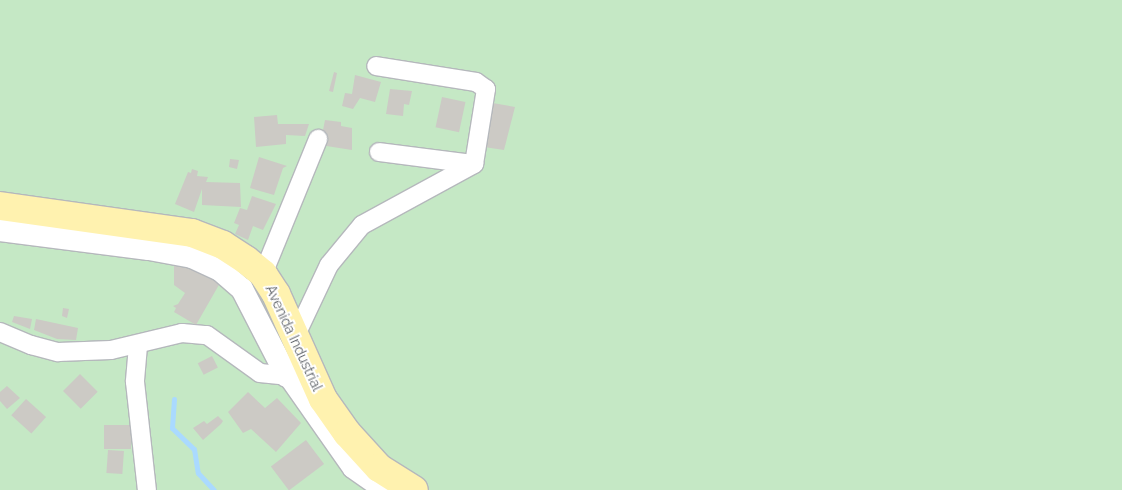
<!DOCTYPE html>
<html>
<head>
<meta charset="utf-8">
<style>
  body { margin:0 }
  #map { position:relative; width:1122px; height:490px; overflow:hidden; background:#f1efe8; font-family:Raleway,sans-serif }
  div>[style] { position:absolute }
  .green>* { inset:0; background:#c5e8c5; transform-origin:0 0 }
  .stream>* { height:5px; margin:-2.5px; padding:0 2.5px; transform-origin:2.5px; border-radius:2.5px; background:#aadaff }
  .building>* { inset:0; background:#cccac5; transform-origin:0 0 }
  .roads { filter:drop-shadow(1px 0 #b5b8bc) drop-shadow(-1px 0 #b5b8bc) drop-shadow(0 1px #b5b8bc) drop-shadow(0 -1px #b5b8bc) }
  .minor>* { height:18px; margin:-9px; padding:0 9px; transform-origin:9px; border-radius:9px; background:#fff }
  .tertiary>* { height:22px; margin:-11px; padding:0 11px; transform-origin:11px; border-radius:11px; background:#fff }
  .primary>* { height:28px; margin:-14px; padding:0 14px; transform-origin:14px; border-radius:14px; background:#fff2af }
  span { translate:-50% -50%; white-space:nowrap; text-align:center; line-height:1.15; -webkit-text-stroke:4px #fff; paint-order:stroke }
  .street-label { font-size:14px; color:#5f6368 }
</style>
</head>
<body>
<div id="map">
  <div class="green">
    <i style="left:0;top:0;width:1122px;height:490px"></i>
  </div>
  <div class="stream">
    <i style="left:174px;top:399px;width:29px;rotate:94deg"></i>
    <i style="left:172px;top:428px;width:30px;rotate:44deg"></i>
    <i style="left:194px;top:449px;width:24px;rotate:81deg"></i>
    <i style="left:198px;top:473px;width:23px;rotate:47deg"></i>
  </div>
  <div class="building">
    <i style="clip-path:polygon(334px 72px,337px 73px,333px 92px,329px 91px)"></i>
    <i style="clip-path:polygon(355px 75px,381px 82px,375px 102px,360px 98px,353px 109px,342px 106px,345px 93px,352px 94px)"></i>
    <i style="clip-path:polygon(390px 89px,412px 91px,409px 105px,404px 104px,403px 116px,386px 114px)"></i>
    <i style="left:442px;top:97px;width:24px;height:31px;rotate:12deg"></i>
    <i style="clip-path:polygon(487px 102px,515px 107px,504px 150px,484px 147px)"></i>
    <i style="clip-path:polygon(277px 115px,278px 124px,309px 124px,305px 136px,286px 135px,286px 144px,256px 147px,254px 117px)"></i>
    <i style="clip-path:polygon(325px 120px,341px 122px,341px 126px,352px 128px,352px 150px,320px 145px)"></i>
    <i style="clip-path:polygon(259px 157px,287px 166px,283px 168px,274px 195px,250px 188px)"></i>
    <i style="clip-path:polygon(230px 159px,239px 160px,237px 169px,229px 167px)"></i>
    <i style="clip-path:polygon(192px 169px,198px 171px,197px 176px,208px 177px,206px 182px,240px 183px,241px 207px,202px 205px,202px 189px,194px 212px,175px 204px,188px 172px,191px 173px)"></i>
    <i style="clip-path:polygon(252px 196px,276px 204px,263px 230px,253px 226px,248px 240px,235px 234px,239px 225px,234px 223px,240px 208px,247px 210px)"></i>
    <i style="clip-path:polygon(174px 259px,184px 261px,220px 283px,196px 325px,174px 312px,176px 308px,173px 306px,178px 304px,185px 293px,174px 285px)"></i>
    <i style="clip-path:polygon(63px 308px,69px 309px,67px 318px,62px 316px)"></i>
    <i style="clip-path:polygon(14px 316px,32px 319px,30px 329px,12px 322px)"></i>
    <i style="clip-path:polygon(36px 319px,78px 328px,76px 340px,57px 339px,34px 330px)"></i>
    <i style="left:212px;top:356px;width:13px;height:16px;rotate:63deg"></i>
    <i style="left:80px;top:374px;width:25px;height:24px;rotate:45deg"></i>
    <i style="clip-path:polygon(7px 386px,20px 398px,7px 409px,0 401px,0 392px)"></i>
    <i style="clip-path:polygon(248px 392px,265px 408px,277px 398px,301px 423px,276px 452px,251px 429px,243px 433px,228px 412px)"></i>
    <i style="left:26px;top:399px;width:27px;height:22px;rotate:42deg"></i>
    <i style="clip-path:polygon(218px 416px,223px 421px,221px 424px,203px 440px,193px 428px,204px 421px,207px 424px)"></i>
    <i style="left:104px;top:425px;width:27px;height:24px"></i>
    <i style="left:306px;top:440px;width:30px;height:44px;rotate:53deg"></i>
    <i style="left:108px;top:450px;width:16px;height:23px;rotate:4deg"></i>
  </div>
  <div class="roads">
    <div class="minor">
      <i style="left:379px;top:152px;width:95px;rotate:7.3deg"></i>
      <i style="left:263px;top:274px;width:146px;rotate:-67.8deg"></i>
      <i style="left:0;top:332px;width:34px;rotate:23deg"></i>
      <i style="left:31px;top:345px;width:28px;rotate:15deg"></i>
      <i style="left:58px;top:352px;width:53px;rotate:-2.2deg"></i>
      <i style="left:111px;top:350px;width:73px;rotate:-13.5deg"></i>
      <i style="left:182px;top:333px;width:25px;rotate:5deg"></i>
      <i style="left:207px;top:335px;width:65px;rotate:35.6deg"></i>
      <i style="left:260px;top:373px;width:27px;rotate:6deg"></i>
      <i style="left:287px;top:376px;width:113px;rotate:55deg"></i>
      <i style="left:352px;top:469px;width:37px;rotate:35deg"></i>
      <i style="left:296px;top:335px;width:77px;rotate:-64.8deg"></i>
      <i style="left:329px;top:265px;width:52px;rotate:-50.5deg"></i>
      <i style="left:362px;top:225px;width:128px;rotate:-28.6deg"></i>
      <i style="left:474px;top:164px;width:76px;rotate:-80.9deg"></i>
      <i style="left:486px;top:89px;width:12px;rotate:-145deg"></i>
      <i style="left:476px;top:82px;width:101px;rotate:-170.9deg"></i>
      <i style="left:138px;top:346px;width:36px;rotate:95deg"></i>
      <i style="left:135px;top:382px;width:109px;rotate:83.7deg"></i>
    </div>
    <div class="tertiary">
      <i style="left:0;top:230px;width:150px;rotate:7.3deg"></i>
      <i style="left:149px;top:249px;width:44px;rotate:10.5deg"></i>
      <i style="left:192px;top:257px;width:31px;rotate:25deg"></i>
      <i style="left:220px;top:270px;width:29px;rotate:41deg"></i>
      <i style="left:242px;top:289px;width:98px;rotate:62.7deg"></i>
    </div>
    <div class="primary">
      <i style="left:0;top:206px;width:194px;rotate:8deg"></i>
      <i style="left:192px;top:233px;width:33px;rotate:21deg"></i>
      <i style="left:223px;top:245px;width:27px;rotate:33deg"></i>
      <i style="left:246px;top:260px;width:22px;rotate:39deg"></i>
      <i style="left:263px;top:274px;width:24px;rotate:57deg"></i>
      <i style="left:276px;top:294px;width:115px;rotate:65.9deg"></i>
      <i style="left:323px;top:399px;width:42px;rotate:54.8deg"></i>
      <i style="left:347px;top:433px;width:47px;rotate:47.6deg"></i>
      <i style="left:379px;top:468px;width:41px;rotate:32.2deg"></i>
    </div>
  </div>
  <div class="street-label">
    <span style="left:294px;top:338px;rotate:65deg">Avenida Industrial</span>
  </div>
</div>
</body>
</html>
